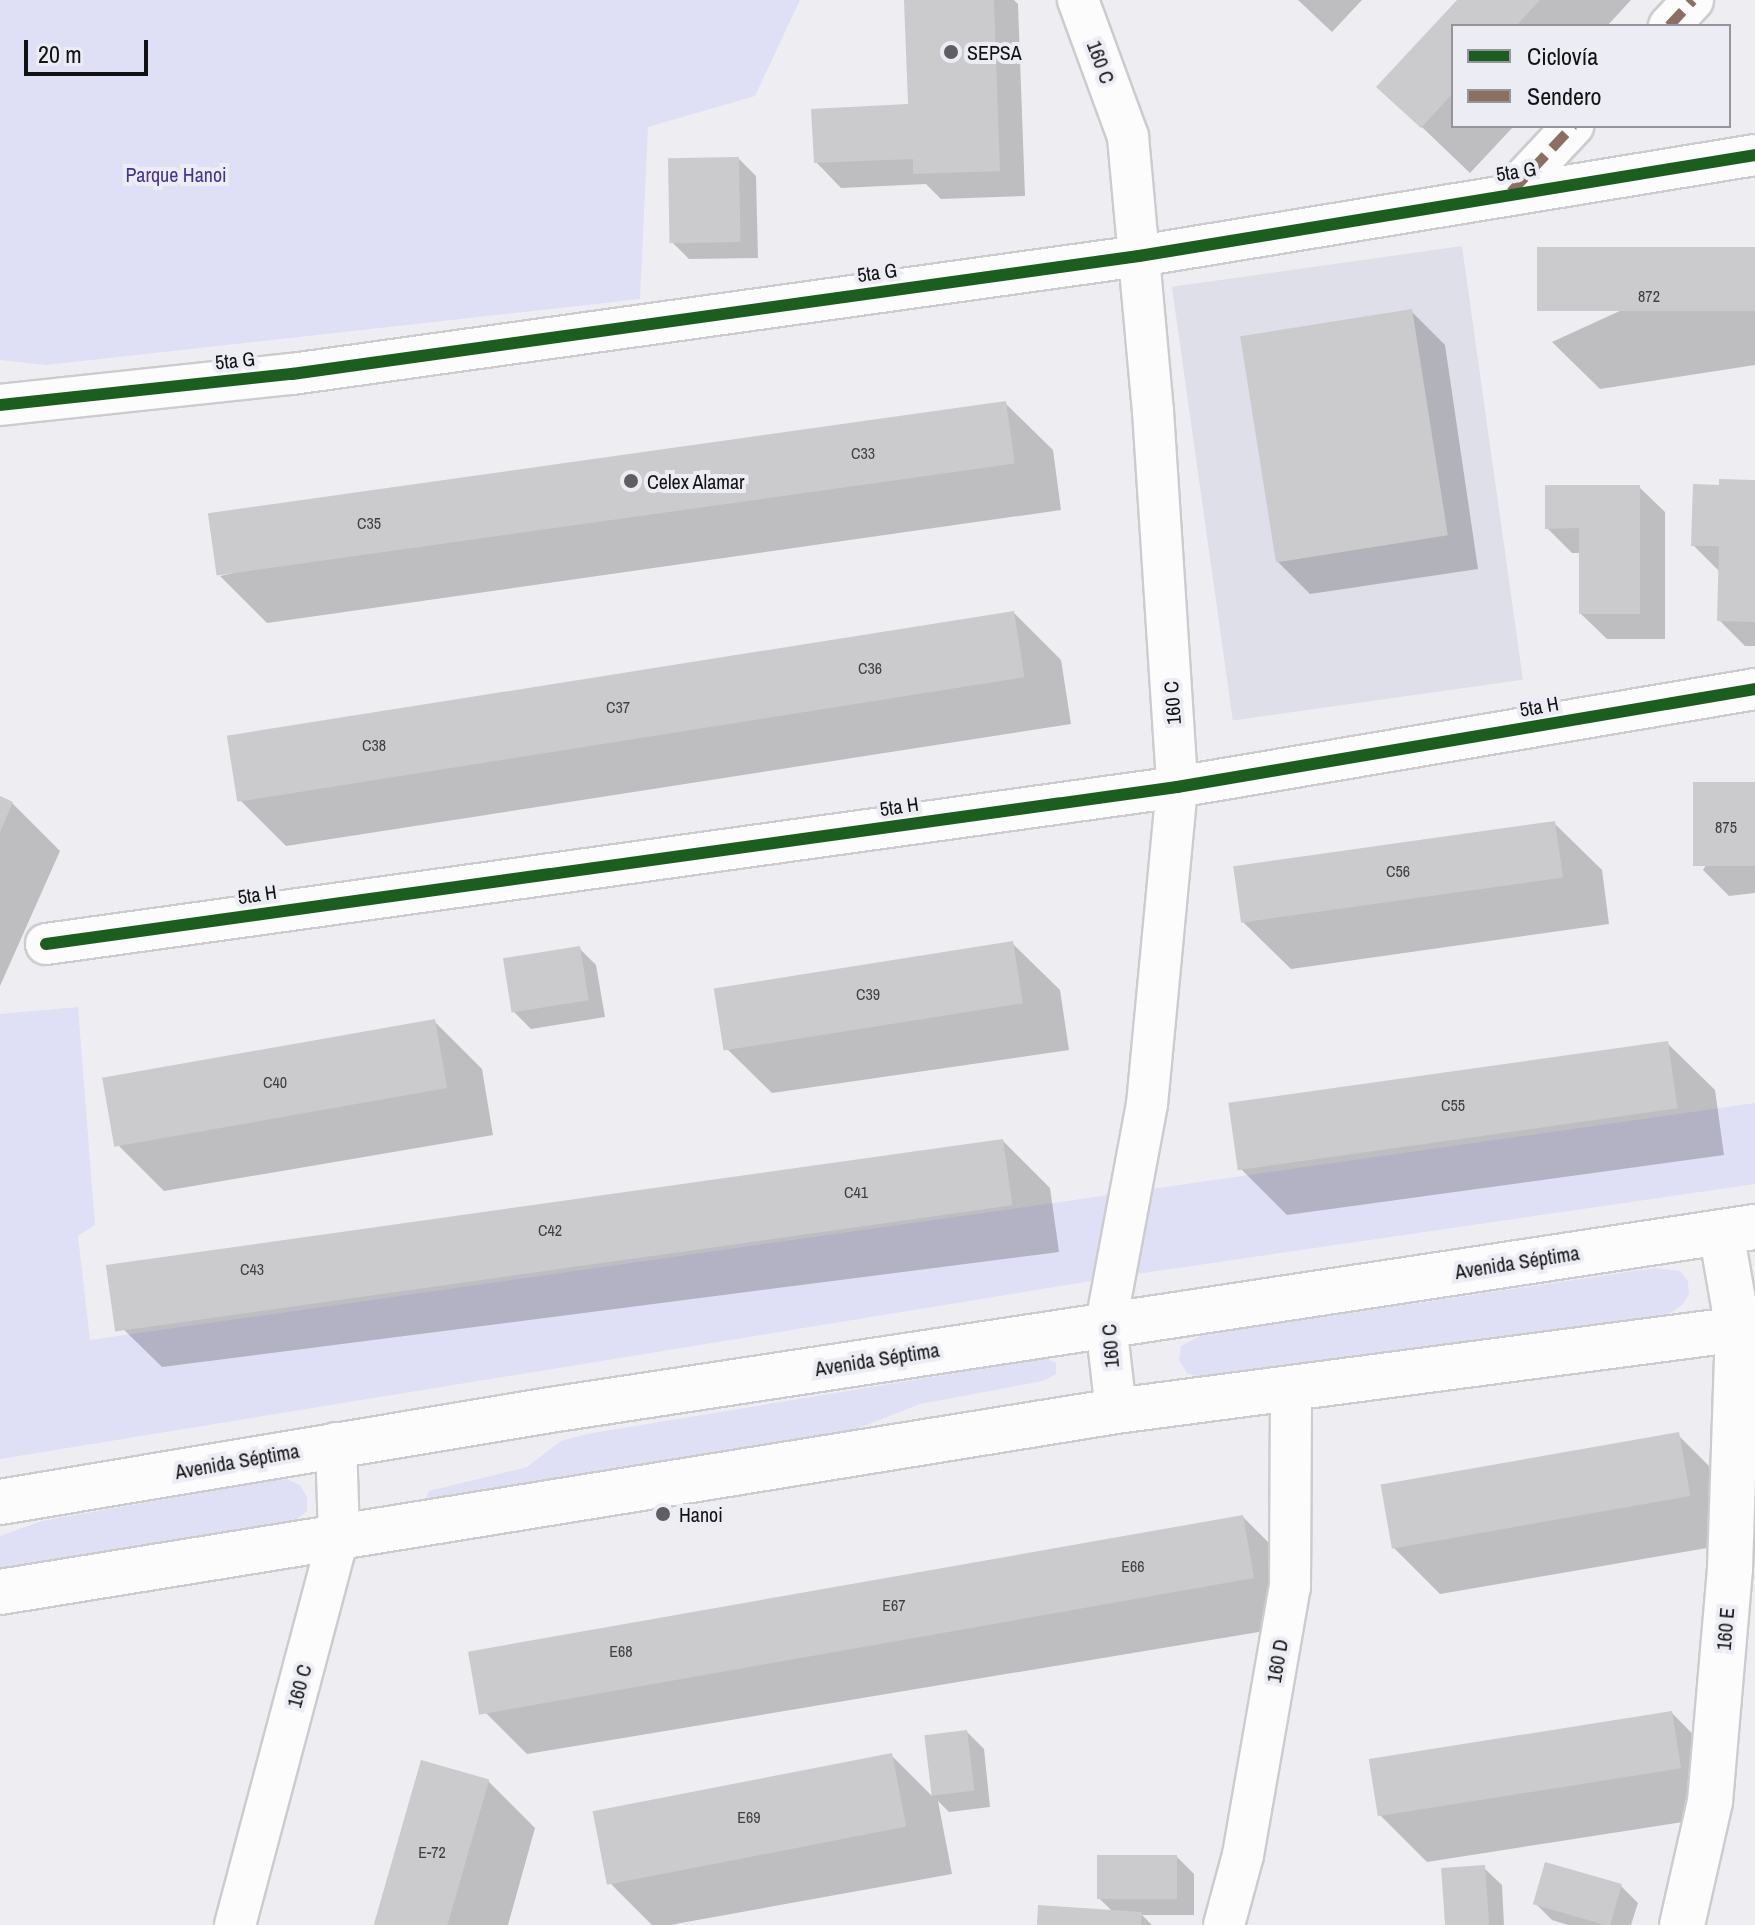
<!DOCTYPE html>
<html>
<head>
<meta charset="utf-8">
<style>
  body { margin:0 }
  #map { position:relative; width:1755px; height:1925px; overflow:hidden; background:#eeeef2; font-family:"Archivo Narrow",sans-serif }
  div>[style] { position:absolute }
  .built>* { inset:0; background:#dfdfea; transform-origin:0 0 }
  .green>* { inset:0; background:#dfdff5 }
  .shadow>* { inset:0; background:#0003 }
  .building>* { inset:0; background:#cbcbce; transform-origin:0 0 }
  .roads { filter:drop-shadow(2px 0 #cccccf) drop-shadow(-2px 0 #cccccf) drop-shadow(0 2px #cccccf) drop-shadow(0 -2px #cccccf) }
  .minor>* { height:40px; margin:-20px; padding:0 20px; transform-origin:20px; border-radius:20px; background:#fcfcfd }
  .tertiary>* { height:44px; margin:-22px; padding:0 22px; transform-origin:22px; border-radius:22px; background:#fcfcfd }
  .secondary>* { height:44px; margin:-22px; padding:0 22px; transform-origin:22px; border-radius:22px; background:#fcfcfd }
  .quiet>* { height:10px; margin-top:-5px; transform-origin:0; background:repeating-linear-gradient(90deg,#8d6e63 0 20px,transparent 0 30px) }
  .cycleway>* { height:12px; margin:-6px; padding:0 6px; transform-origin:6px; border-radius:6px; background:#1b5e20 }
  .dots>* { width:22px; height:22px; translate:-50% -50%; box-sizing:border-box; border:4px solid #ececf4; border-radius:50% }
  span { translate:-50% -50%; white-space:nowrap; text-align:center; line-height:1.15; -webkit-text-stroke:8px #ececf4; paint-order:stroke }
  .number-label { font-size:16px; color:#404042 }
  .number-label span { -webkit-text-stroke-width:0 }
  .poi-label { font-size:20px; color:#121114 }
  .left { translate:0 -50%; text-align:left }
  .street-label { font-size:20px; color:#121114 }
  .park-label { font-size:20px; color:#463194 }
  .legend { position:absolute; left:1451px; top:24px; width:280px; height:104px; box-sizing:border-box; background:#ececf4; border:2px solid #95949a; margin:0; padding:10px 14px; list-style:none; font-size:24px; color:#121114 }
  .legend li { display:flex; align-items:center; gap:16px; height:40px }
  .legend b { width:40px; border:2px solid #95949a }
  .scale { position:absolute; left:24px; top:40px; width:124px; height:36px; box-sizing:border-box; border:4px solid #121114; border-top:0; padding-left:10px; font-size:24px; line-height:28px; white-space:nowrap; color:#121114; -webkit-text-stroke:6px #ececf4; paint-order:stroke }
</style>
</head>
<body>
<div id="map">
  <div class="built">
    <i style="left:1462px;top:246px;width:438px;height:293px;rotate:82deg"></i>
  </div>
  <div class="green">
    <i style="clip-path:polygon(0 0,800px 0,755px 96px,648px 127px,640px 299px,46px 365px,0 360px)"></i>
    <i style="clip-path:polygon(78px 1007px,95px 1225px,78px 1236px,90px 1340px,1755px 1103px,1755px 1184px,1116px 1277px,0 1459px,0 1014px)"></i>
    <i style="clip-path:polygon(1655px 1268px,1680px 1271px,1688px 1281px,1689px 1294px,1682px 1305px,1666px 1316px,1208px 1380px,1187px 1373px,1179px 1360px,1181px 1346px,1202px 1335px)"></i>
    <i style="clip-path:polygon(1046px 1358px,1056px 1363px,1056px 1374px,1043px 1381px,920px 1404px,854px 1430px,436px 1500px,426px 1497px,429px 1491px,527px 1467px,561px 1441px,587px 1434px)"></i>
    <i style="clip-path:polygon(284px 1478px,300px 1485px,307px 1497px,307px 1511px,295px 1521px,0 1569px,0 1536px,42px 1521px)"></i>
  </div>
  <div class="shadow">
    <i style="clip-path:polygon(906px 0,1014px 0,1018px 4px,1025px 196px,941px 199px,926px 184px,841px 188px,816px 162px,910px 106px)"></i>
    <i style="clip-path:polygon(1298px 0,1362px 0,1332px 32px)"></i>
    <i style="clip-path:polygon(1459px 0,1631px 0,1607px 26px,1453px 26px,1453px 126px,1514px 126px,1470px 173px,1379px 86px)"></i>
    <i style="clip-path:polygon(739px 159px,756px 176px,758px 258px,689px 259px,672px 242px)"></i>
    <i style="clip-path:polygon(1755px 249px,1755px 365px,1600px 389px,1552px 342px)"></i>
    <i style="clip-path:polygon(1411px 311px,1445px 345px,1478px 569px,1310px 594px,1276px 560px)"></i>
    <i style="clip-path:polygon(1005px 403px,1053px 450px,1061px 510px,267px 623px,220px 576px)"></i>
    <i style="clip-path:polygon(1755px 482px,1755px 646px,1745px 646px,1719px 620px,1719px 571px,1693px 545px,1721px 487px)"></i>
    <i style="clip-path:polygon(1639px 487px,1665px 512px,1665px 639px,1607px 639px,1581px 614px,1581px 553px,1572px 553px,1547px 528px)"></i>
    <i style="clip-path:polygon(1014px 613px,1061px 660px,1071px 724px,286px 846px,239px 799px)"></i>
    <i style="clip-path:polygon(1755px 784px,1755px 893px,1729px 896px,1703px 870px)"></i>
    <i style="clip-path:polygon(0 798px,12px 803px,60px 851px,0 986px)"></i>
    <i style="clip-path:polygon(1554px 823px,1602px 870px,1609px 924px,1291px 969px,1243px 922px)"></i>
    <i style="clip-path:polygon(1012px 943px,1060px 990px,1069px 1050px,772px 1093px,724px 1046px)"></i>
    <i style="clip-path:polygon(579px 948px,596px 965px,605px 1017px,531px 1029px,514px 1012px)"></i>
    <i style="clip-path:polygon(434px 1021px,482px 1069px,493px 1135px,164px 1191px,116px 1143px)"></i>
    <i style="clip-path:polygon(1667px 1043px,1715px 1090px,1724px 1155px,1287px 1215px,1240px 1168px)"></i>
    <i style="clip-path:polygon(1003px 1141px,1050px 1188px,1059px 1252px,162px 1367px,114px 1320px)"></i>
    <i style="clip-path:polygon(1678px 1435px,1725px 1482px,1736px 1543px,1440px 1594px,1393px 1547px)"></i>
    <i style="clip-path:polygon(1243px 1517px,1290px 1564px,1300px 1625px,527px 1754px,480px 1707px)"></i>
    <i style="clip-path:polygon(1672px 1713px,1719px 1761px,1728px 1815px,1427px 1862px,1380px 1815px)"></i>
    <i style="clip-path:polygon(967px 1732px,984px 1749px,990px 1807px,949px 1812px,938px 1801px,952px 1874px,670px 1925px,652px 1925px,607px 1880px,891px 1755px,932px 1796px,926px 1736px)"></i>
    <i style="clip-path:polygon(488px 1781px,535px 1828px,508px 1925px,377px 1925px)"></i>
    <i style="clip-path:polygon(1177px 1857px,1194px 1874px,1194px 1915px,1142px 1915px,1152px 1925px,1039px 1925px,1113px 1912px,1099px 1898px)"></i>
    <i style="clip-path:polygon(1484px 1868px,1502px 1885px,1504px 1925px,1446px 1925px)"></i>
    <i style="clip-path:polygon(1621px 1886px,1638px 1903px,1631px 1925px,1568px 1925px,1552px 1920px,1535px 1903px)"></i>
  </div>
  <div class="building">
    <i style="clip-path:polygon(904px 0,994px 0,1000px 171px,913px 174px,913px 159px,814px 163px,811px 109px,908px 104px)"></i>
    <i style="clip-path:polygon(1457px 0,1540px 0,1516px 26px,1453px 26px,1453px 93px,1421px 128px,1376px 87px)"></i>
    <i style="left:739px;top:157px;width:85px;height:71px;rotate:89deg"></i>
    <i style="left:1755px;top:247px;width:64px;height:218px;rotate:90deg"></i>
    <i style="left:1412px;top:309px;width:229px;height:174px;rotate:81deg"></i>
    <i style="left:1006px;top:401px;width:63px;height:806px;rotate:82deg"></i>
    <i style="clip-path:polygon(1719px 479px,1755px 480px,1755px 622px,1717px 621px,1719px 546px,1691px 546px,1693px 484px,1719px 485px)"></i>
    <i style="clip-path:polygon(1545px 485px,1640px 485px,1640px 614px,1579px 614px,1579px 528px,1545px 529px)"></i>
    <i style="left:1014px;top:611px;width:67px;height:797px;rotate:81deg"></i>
    <i style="left:1755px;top:782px;width:84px;height:62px;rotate:90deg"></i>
    <i style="clip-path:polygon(0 796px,13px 802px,0 832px)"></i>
    <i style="left:1555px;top:821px;width:57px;height:325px;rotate:82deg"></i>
    <i style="left:1013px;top:941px;width:63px;height:303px;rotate:81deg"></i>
    <i style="left:580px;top:946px;width:55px;height:78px;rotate:81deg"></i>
    <i style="left:435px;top:1019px;width:70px;height:338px;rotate:80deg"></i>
    <i style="left:1668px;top:1041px;width:68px;height:444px;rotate:82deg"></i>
    <i style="left:1003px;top:1139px;width:67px;height:906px;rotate:82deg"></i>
    <i style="left:1679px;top:1432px;width:65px;height:303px;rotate:80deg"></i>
    <i style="left:1243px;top:1515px;width:64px;height:787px;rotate:80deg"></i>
    <i style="left:1672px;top:1711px;width:58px;height:307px;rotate:81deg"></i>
    <i style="left:967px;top:1730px;width:61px;height:43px;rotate:83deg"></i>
    <i style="left:892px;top:1753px;width:75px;height:305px;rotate:79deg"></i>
    <i style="left:421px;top:1760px;width:71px;height:171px;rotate:16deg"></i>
    <i style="left:1097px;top:1855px;width:80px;height:44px"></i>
    <i style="left:1545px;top:1862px;width:80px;height:44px;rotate:16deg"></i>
    <i style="left:1485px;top:1865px;width:60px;height:44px;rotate:86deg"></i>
    <i style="clip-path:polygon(1038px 1905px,1142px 1912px,1141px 1925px,1037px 1925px)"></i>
  </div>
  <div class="roads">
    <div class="minor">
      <i style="left:1078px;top:0;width:146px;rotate:69.9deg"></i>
      <i style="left:1128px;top:137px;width:275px;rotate:84.8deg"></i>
      <i style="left:1153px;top:411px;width:377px;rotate:86.3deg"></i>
      <i style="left:1177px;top:787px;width:318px;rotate:95.4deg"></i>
      <i style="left:1147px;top:1104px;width:224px;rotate:100.6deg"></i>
      <i style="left:1106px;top:1324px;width:88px;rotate:83.4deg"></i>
      <i style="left:1669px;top:26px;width:35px;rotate:-47deg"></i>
      <i style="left:1511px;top:192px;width:91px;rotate:-46.8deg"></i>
      <i style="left:0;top:405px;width:294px;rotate:-6.1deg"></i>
      <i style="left:292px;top:374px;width:855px;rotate:-7.93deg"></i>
      <i style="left:1139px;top:256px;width:624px;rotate:-9.31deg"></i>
      <i style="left:46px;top:944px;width:1142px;rotate:-7.9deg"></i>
      <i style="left:1177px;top:787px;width:586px;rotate:-9.62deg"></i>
      <i style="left:235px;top:1925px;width:405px;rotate:-75.1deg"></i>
      <i style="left:339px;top:1534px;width:91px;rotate:-91.9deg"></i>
      <i style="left:1224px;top:1925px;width:73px;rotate:-74.8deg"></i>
      <i style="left:1243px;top:1855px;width:272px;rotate:-80.1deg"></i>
      <i style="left:1290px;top:1587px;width:195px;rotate:-89.7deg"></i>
    </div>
    <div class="tertiary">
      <i style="left:1682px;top:1925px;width:126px;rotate:-77.2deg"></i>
      <i style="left:1710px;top:1802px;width:235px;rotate:-85.1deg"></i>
      <i style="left:1730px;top:1568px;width:239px;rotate:-88.1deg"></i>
      <i style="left:1738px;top:1329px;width:98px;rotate:-99.9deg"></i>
    </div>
    <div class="secondary">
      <i style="left:0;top:1502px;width:558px;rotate:-9.5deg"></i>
      <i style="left:550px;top:1410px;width:1219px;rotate:-8.64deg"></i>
      <i style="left:0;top:1592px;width:1131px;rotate:-9.21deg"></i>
      <i style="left:1116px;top:1411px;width:644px;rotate:-7.49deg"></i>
    </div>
  </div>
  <div class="quiet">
    <i style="left:1669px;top:26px;width:35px;rotate:-47deg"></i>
    <i style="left:1511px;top:192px;width:91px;rotate:-46.8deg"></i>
  </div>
  <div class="cycleway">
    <i style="left:0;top:405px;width:294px;rotate:-6.1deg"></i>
    <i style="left:292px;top:374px;width:855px;rotate:-7.93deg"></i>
    <i style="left:1139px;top:256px;width:624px;rotate:-9.31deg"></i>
    <i style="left:46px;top:944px;width:1142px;rotate:-7.9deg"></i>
    <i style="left:1177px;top:787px;width:586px;rotate:-9.62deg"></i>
  </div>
  <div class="dots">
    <i style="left:951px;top:52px;background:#5f5e62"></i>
    <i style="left:631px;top:481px;background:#5f5e62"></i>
    <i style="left:663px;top:1514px;background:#5f5e62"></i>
  </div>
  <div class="number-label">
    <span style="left:1649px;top:296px">872</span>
    <span style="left:863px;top:453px">C33</span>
    <span style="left:369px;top:523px">C35</span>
    <span style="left:870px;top:668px">C36</span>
    <span style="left:618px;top:707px">C37</span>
    <span style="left:374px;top:745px">C38</span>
    <span style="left:1726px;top:827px">875</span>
    <span style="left:1398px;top:871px">C56</span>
    <span style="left:868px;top:994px">C39</span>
    <span style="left:275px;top:1082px">C40</span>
    <span style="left:1453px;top:1105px">C55</span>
    <span style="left:856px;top:1192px">C41</span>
    <span style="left:550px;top:1230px">C42</span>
    <span style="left:252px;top:1269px">C43</span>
    <span style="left:1133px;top:1566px">E66</span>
    <span style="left:894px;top:1605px">E67</span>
    <span style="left:621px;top:1651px">E68</span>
    <span style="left:749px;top:1817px">E69</span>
    <span style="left:432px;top:1852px">E-72</span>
  </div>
  <div class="poi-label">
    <span class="left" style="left:967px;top:52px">SEPSA</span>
    <span class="left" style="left:647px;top:481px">Celex Alamar</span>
    <span class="left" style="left:679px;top:1514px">Hanoi</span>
  </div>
  <div class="street-label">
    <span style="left:1101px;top:62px;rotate:70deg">160 C</span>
    <span style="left:1516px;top:171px;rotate:-9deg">5ta G</span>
    <span style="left:877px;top:272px;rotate:-8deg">5ta G</span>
    <span style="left:235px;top:360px;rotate:-6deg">5ta G</span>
    <span style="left:1172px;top:703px;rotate:-94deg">160 C</span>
    <span style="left:1539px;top:706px;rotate:-10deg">5ta H</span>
    <span style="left:899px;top:806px;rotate:-8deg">5ta H</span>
    <span style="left:257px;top:894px;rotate:-8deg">5ta H</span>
    <span style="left:1517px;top:1262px;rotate:-9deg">Avenida Séptima</span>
    <span style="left:1110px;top:1346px;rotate:-94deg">160 C</span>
    <span style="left:877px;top:1359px;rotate:-9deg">Avenida Séptima</span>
    <span style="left:237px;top:1461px;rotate:-10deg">Avenida Séptima</span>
    <span style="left:1725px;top:1629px;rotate:-85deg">160 E</span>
    <span style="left:1277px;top:1661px;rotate:-80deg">160 D</span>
    <span style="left:299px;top:1686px;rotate:-75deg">160 C</span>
  </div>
  <div class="park-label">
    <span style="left:176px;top:174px">Parque Hanoi</span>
  </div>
  <ul class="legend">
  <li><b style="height:10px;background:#1b5e20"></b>Ciclovía</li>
  <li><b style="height:10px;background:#8d6e63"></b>Sendero</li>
  </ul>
  <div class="scale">20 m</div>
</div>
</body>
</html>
